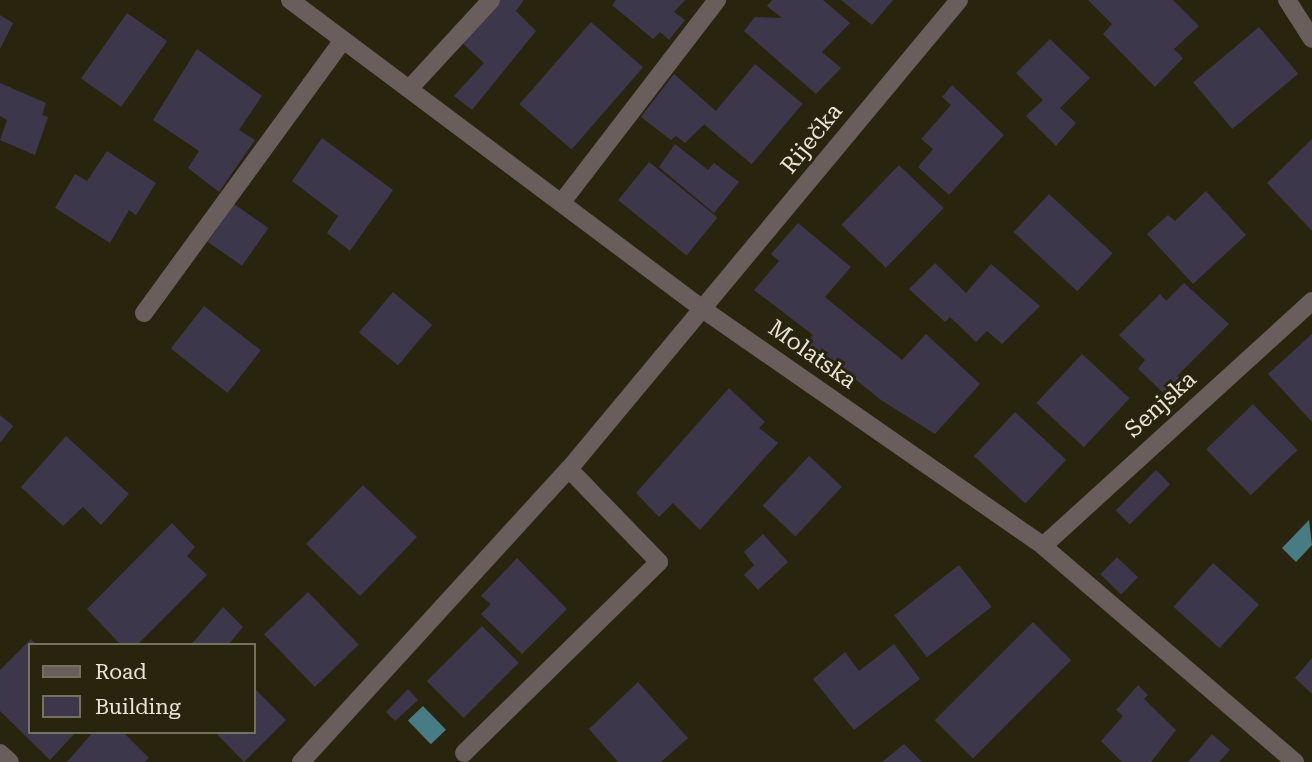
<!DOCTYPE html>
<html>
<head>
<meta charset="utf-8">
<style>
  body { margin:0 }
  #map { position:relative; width:1312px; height:762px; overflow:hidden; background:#29240e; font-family:"Roboto Serif",serif }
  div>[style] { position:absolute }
  .water>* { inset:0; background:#487c84; transform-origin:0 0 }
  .building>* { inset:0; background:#3d374c; transform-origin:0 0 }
  .street>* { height:18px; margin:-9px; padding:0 9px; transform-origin:9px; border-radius:9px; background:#6a5e5d }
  span { translate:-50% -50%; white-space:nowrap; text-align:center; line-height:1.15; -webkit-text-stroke:6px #29240e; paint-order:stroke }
  .street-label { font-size:23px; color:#e8e5d8 }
  .legend { position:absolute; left:28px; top:643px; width:228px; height:91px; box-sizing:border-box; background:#29240e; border:2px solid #75715f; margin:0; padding:9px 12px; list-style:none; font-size:21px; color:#e8e5d8 }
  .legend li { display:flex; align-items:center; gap:14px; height:35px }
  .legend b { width:35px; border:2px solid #75715f }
</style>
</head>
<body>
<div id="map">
  <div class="water">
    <i style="clip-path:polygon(1309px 520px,1312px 545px,1296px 562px,1282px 548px)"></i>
    <i style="left:423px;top:706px;width:33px;height:21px;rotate:46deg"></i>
  </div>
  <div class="building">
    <i style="clip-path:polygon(495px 0,524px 0,516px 11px,536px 31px,472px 110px,454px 96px,484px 63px,459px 40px)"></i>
    <i style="clip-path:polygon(616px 0,685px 0,674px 12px,685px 20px,669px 40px,660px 32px,653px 39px,612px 5px)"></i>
    <i style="clip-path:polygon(772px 0,823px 0,850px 23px,822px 52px,841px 68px,816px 94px,744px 31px,755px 17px,782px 18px,767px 6px)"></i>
    <i style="clip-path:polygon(841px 0,893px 0,872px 25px)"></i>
    <i style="clip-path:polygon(1088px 0,1173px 0,1199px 26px,1174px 49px,1183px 58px,1155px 87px,1103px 34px,1112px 24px)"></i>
    <i style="left:127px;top:13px;width:49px;height:80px;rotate:35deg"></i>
    <i style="clip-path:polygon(0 15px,13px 23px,0 49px)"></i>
    <i style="left:591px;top:22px;width:69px;height:109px;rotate:41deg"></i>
    <i style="left:1259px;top:27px;width:61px;height:86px;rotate:50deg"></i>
    <i style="clip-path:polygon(1050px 39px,1090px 78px,1060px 108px,1076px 123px,1056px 146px,1026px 116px,1043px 100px,1016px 73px)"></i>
    <i style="clip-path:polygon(197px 49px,262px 96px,239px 130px,255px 140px,219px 192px,188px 168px,199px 151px,153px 120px)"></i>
    <i style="left:755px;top:64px;width:62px;height:79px;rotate:40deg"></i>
    <i style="clip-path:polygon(674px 74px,717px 112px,685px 143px,676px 136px,671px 140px,641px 117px)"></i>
    <i style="clip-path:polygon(0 83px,46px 103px,42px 115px,48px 117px,35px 155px,0 140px,7px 120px,0 116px)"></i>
    <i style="clip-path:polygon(952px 85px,1004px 135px,949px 195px,918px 167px,933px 149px,921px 139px,951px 105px,942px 97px)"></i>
    <i style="clip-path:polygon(322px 138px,393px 190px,350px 251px,327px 233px,338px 216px,292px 181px)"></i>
    <i style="clip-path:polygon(1312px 139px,1312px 231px,1267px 183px)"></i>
    <i style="clip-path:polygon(675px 144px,708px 170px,714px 163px,739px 182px,714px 213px,659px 167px)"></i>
    <i style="clip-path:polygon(107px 151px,156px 183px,136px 215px,129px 210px,110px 243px,55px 208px,75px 174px,87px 181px)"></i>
    <i style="left:649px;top:162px;width:88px;height:49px;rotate:39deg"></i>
    <i style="left:899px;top:165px;width:62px;height:83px;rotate:44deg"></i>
    <i style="clip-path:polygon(1206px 191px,1246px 235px,1193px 284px,1147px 234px,1168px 215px,1175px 221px)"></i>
    <i style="left:1049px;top:194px;width:87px;height:52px;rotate:43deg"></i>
    <i style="left:234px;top:204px;width:42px;height:46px;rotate:35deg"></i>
    <i style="clip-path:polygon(798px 223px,851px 267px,825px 297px,902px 360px,926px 334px,980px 384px,935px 434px,881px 400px,839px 366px,835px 371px,803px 345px,813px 335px,754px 290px,779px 261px,771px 254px)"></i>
    <i style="clip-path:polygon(935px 263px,966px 293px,991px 264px,1040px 306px,1002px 344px,987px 331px,976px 342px,950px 317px,945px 322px,909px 289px)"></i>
    <i style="clip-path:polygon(1184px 283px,1229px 324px,1177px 376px,1188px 385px,1173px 402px,1138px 369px,1145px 360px,1119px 335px,1160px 294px,1166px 301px)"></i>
    <i style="left:393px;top:292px;width:51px;height:53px;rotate:40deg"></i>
    <i style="left:204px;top:306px;width:72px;height:54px;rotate:38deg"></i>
    <i style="clip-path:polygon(1312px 334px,1312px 422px,1268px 374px)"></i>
    <i style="left:1082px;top:354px;width:65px;height:67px;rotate:43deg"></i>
    <i style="clip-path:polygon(729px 388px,765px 422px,759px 428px,778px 443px,700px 530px,673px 503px,659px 517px,636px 493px)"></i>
    <i style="left:1253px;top:404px;width:64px;height:65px;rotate:46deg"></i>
    <i style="left:1015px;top:412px;width:70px;height:60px;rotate:43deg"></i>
    <i style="clip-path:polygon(0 415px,13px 426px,0 443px)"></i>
    <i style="clip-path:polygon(66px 436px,129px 494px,101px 525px,83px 507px,63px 526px,21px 487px)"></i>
    <i style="left:809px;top:456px;width:45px;height:68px;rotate:43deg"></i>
    <i style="left:1156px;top:470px;width:20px;height:57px;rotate:45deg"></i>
    <i style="left:363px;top:485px;width:75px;height:82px;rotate:44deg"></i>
    <i style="clip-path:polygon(172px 523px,195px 547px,187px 556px,207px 575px,137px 645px,121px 645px,87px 609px)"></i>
    <i style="clip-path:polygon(763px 534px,788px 562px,758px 590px,744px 575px,754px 565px,744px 552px)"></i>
    <i style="left:1117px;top:557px;width:29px;height:24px;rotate:44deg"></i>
    <i style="clip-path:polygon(517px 558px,567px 609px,522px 654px,481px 614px,491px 604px,481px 596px)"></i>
    <i style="left:1213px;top:563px;width:62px;height:59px;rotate:42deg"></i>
    <i style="left:959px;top:565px;width:53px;height:82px;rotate:52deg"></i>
    <i style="left:308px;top:592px;width:73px;height:61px;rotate:46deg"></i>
    <i style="clip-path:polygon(223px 607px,243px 627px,228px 645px,191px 645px)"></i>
    <i style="left:1033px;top:622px;width:54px;height:139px;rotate:45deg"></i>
    <i style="left:482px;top:626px;width:52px;height:78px;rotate:45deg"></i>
    <i style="clip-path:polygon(31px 639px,37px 645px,30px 645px,30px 732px,76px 732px,50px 760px,0 711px,0 670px)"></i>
    <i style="clip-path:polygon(894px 644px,920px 679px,854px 730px,813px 679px,845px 652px,859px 671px)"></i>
    <i style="clip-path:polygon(1312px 658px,1312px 694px,1295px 678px)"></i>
    <i style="clip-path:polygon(638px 682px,688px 738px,661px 762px,618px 762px,589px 729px)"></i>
    <i style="clip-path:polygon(1138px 685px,1148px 695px,1144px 699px,1176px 730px,1151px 762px,1122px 762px,1101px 741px,1123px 716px,1116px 710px)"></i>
    <i style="clip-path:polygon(254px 688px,286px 720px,244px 762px,215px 732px,254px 732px)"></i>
    <i style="clip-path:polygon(408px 689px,418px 700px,395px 721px,386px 712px)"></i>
    <i style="clip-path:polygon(93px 732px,123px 732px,149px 758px,145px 762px,67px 762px)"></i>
    <i style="clip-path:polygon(1212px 734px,1230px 750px,1219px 762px,1188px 762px)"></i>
    <i style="clip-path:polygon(904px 744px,922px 762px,882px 762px)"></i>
  </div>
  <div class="street">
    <i style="left:290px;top:0;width:517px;rotate:36.83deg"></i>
    <i style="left:704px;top:310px;width:413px;rotate:34.8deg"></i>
    <i style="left:1043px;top:546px;width:332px;rotate:40.6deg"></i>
    <i style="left:1287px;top:0;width:46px;rotate:57.3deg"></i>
    <i style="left:409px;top:89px;width:121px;rotate:-47.3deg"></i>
    <i style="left:562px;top:202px;width:255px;rotate:-52.5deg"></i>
    <i style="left:144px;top:313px;width:338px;rotate:-53.9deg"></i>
    <i style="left:1043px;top:546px;width:364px;rotate:-42.3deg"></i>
    <i style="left:0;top:753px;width:13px;rotate:42deg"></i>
    <i style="left:464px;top:753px;width:273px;rotate:-44.4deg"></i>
    <i style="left:659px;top:562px;width:129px;rotate:-134.1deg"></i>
    <i style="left:301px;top:762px;width:397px;rotate:-47.6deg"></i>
    <i style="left:569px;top:469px;width:610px;rotate:-50.25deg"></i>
  </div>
  <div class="street-label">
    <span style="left:812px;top:139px;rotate:-51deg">Riječka</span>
    <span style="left:812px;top:355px;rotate:35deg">Molatska</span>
    <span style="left:1161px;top:405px;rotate:-42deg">Senjska</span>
  </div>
  <ul class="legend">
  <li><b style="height:9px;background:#6a5e5d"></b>Road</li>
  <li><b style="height:19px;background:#3d374c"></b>Building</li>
  </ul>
</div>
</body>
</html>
